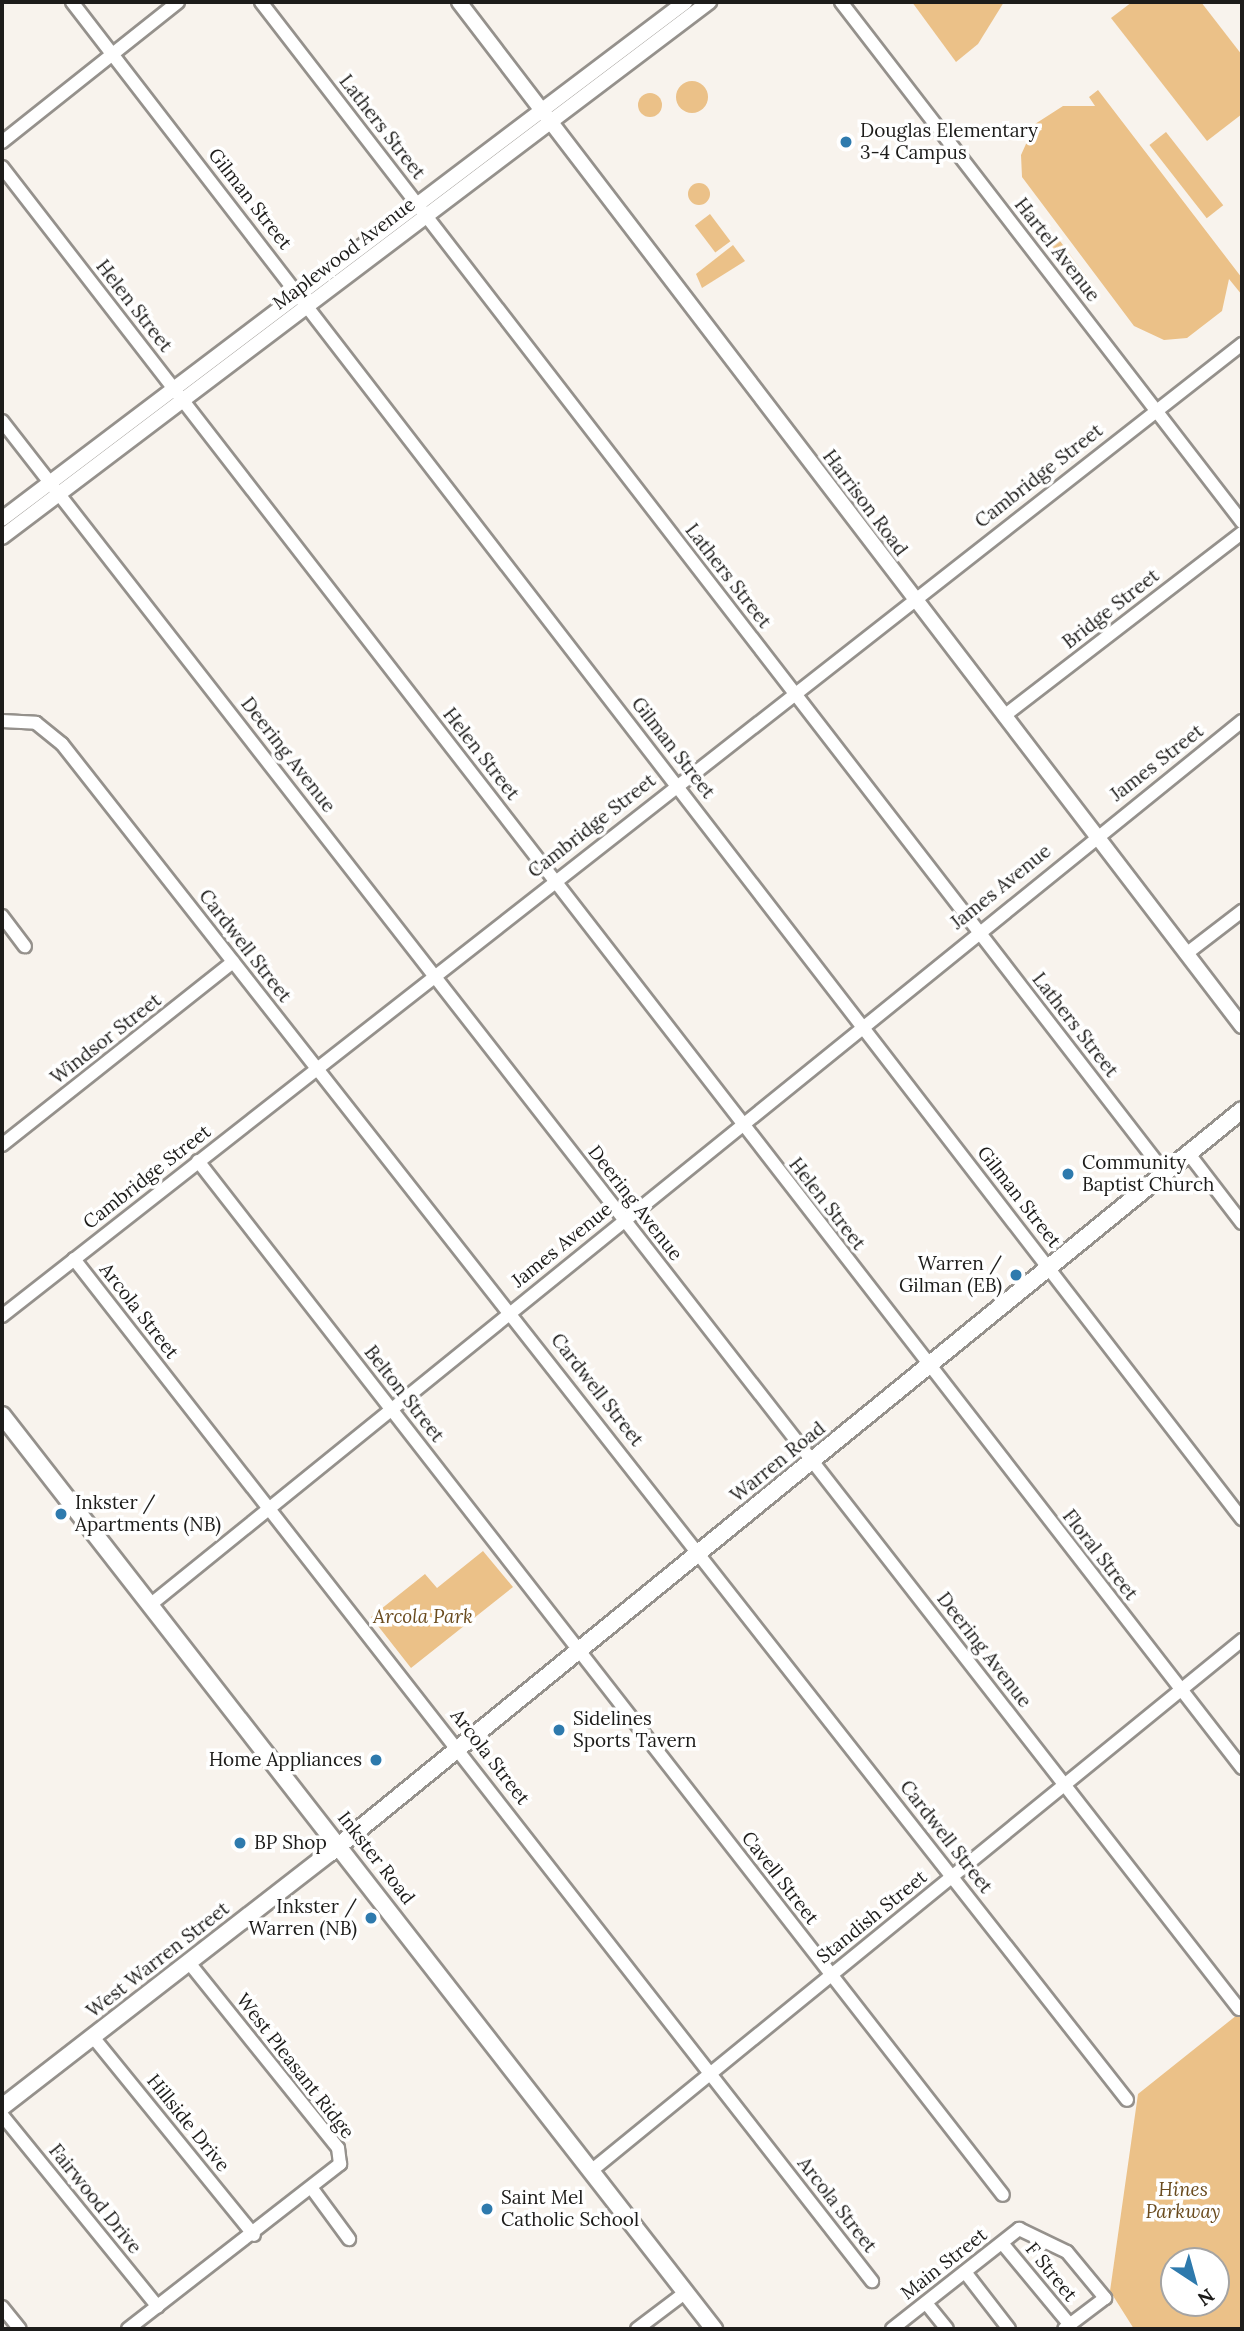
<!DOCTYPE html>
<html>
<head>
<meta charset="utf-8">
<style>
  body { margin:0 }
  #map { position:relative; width:1244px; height:2331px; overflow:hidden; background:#f8f3ed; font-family:Lora,serif }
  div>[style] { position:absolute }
  .green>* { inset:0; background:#ebc188; transform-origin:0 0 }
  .round { border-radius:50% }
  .roads { filter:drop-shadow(2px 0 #95918c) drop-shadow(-2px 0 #95918c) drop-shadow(0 2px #95918c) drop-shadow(0 -2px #95918c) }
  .minor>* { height:12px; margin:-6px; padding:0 6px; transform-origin:6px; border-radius:6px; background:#fff }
  .tertiary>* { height:14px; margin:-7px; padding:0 7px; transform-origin:7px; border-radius:7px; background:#fff }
  .secondary>* { height:16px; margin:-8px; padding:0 8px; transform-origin:8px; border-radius:8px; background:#fff }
  .dots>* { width:19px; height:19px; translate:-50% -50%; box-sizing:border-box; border:4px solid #fff; border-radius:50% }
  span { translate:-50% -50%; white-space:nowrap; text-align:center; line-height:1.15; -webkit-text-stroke:7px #fff; paint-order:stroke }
  .street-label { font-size:19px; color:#1d1c1a }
  .poi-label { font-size:19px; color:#1d1c1a }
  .left { translate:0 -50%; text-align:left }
  .right { translate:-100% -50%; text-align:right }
  .park-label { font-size:19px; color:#6a4b1e; font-style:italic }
  .frame { position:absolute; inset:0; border:4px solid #1d1c1a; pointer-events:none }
  .north { position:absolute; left:1160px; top:2247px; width:70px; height:70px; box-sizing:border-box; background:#fff; border:2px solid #a5a4a3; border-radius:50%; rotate:144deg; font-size:19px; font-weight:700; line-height:28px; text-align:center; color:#1d1c1a }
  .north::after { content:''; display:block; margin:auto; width:24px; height:32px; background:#2e7aad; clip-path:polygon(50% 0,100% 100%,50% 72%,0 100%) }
</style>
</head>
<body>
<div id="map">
  <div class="green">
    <i style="clip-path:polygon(912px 2px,1004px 2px,978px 44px,956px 62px)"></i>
    <i style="clip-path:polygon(1132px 2px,1201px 2px,1242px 55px,1242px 114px,1207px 141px,1111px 18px)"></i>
    <i class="round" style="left:676px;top:81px;width:32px;height:32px"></i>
    <i style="clip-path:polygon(1098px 90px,1242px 278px,1242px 295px,1229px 279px,1222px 311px,1187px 338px,1164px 340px,1134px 326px,1022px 177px,1021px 155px,1035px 124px,1063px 106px,1095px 106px,1089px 97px)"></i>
    <i class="round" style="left:638px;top:93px;width:24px;height:24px"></i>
    <i style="left:1166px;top:132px;width:93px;height:21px;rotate:52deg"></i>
    <i class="round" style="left:688px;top:183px;width:22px;height:22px"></i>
    <i style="left:710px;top:214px;width:34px;height:19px;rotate:53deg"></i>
    <i style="left:1057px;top:237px;width:64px;height:12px;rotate:53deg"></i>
    <i style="clip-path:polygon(733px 245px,745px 261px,702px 288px,696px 274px)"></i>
    <i style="clip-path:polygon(483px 1551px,513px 1587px,411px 1668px,371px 1617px,425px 1574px,437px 1588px)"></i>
    <i style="clip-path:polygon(evenodd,1242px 2011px,1242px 2329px,1134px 2329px,1110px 2291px,1138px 2094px,1242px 2011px,1174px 2261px,1216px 2261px,1216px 2303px,1174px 2303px,1174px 2261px)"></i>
  </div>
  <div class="roads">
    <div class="minor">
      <i style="left:72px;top:2px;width:1916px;rotate:52.36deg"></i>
      <i style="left:261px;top:2px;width:1479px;rotate:52.33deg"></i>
      <i style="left:841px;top:2px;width:657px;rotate:52.36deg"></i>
      <i style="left:2px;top:142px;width:225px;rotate:-38.5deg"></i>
      <i style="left:2px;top:167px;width:2025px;rotate:52.24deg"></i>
      <i style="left:2px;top:421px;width:2013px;rotate:52.08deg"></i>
      <i style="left:1004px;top:716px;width:300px;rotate:-37.6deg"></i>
      <i style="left:2px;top:721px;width:34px;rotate:3deg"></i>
      <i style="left:36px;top:723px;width:33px;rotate:39deg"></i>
      <i style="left:62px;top:744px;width:1724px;rotate:51.85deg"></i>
      <i style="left:2px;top:916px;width:38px;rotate:53deg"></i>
      <i style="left:1186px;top:954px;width:71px;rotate:-37.5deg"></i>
      <i style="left:2px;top:1145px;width:295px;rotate:-38.4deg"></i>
      <i style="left:1189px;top:1154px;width:87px;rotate:52.5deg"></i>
      <i style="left:198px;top:1161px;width:1310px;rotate:52.1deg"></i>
      <i style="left:74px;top:1259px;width:1297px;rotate:52.02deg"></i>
      <i style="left:2px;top:1316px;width:1576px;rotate:-38.09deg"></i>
      <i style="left:150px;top:1605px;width:1405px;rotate:-38.99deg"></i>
      <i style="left:93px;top:2037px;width:255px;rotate:50.9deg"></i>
      <i style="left:2px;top:2115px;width:247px;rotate:50.9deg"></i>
      <i style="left:591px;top:2171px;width:840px;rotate:-39.2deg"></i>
      <i style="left:313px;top:2190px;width:61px;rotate:53.7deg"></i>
      <i style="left:1002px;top:2243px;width:107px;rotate:50.3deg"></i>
      <i style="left:965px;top:2272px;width:72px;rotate:52.3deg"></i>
      <i style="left:926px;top:2303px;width:33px;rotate:51deg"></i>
      <i style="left:2px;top:2307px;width:28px;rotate:51deg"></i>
      <i style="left:128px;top:2329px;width:269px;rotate:-37.9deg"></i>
      <i style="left:340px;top:2164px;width:16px;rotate:-97deg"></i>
      <i style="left:338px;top:2148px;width:238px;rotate:-128.8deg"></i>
      <i style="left:637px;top:2329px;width:61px;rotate:-37.1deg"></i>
      <i style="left:892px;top:2329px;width:162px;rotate:-38.2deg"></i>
      <i style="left:1019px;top:2229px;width:53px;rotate:25.6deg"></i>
      <i style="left:1067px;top:2252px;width:60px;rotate:50.4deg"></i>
      <i style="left:1105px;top:2298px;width:51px;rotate:142.9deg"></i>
    </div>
    <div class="tertiary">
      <i style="left:459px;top:2px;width:1289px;rotate:52.6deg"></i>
      <i style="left:2px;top:519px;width:857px;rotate:-37.12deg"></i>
      <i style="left:2px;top:537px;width:887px;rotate:-37.12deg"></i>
    </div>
    <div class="secondary">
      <i style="left:2px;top:1415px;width:1159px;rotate:52.08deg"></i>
      <i style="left:2px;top:2107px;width:415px;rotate:-37.8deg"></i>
      <i style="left:330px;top:1853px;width:1176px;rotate:-39.17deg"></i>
    </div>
  </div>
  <div class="dots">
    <i style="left:846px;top:142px;background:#2e7aad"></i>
    <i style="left:1068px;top:1174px;background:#2e7aad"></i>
    <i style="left:1016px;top:1275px;background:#2e7aad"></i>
    <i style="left:61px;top:1514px;background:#2e7aad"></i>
    <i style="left:559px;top:1730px;background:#2e7aad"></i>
    <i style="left:376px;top:1760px;background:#2e7aad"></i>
    <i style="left:240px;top:1843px;background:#2e7aad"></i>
    <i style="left:371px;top:1918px;background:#2e7aad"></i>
    <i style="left:487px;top:2209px;background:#2e7aad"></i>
  </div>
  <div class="street-label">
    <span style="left:382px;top:127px;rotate:52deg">Lathers Street</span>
    <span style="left:250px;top:199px;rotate:52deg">Gilman Street</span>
    <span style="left:1057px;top:250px;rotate:52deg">Hartel Avenue</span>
    <span style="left:344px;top:254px;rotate:-37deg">Maplewood Avenue</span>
    <span style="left:134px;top:306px;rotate:52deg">Helen Street</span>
    <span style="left:1039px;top:476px;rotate:-38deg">Cambridge Street</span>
    <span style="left:865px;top:503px;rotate:53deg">Harrison Road</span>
    <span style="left:728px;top:576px;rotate:52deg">Lathers Street</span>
    <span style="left:1111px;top:609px;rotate:-38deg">Bridge Street</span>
    <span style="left:673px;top:748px;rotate:52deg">Gilman Street</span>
    <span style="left:481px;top:754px;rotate:52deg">Helen Street</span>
    <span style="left:288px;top:755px;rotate:52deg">Deering Avenue</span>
    <span style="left:1157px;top:763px;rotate:-38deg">James Street</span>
    <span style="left:592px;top:826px;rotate:-38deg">Cambridge Street</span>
    <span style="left:1001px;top:887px;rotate:-39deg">James Avenue</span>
    <span style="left:245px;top:946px;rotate:52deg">Cardwell Street</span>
    <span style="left:1075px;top:1025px;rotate:52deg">Lathers Street</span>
    <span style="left:106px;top:1039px;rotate:-38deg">Windsor Street</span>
    <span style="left:147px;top:1177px;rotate:-38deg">Cambridge Street</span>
    <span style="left:1019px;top:1197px;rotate:52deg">Gilman Street</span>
    <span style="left:635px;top:1203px;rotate:52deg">Deering Avenue</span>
    <span style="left:827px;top:1204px;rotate:52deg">Helen Street</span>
    <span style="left:562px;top:1245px;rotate:-39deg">James Avenue</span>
    <span style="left:139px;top:1311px;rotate:52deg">Arcola Street</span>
    <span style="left:597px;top:1390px;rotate:52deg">Cardwell Street</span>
    <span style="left:404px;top:1394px;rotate:52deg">Belton Street</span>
    <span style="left:778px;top:1462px;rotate:-39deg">Warren Road</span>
    <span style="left:1100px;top:1555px;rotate:52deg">Floral Street</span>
    <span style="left:984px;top:1650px;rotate:52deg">Deering Avenue</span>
    <span style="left:490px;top:1757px;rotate:52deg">Arcola Street</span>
    <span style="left:946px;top:1837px;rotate:52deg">Cardwell Street</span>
    <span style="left:376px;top:1858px;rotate:52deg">Inkster Road</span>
    <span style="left:780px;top:1878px;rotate:52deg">Cavell Street</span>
    <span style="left:872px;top:1917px;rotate:-39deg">Standish Street</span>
    <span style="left:158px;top:1960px;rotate:-38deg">West Warren Street</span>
    <span style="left:295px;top:2066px;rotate:52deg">West Pleasant Ridge</span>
    <span style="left:188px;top:2123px;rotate:51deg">Hillside Drive</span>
    <span style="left:95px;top:2199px;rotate:51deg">Fairwood Drive</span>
    <span style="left:837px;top:2205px;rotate:52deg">Arcola Street</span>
    <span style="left:944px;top:2264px;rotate:-38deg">Main Street</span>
    <span style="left:1051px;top:2272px;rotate:51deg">F Street</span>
  </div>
  <div class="poi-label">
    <span class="left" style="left:860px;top:142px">Douglas Elementary<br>3-4 Campus</span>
    <span class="left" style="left:1082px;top:1174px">Community<br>Baptist Church</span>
    <span class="right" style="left:1002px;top:1275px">Warren /<br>Gilman (EB)</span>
    <span class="left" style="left:75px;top:1514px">Inkster /<br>Apartments (NB)</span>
    <span class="left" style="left:573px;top:1730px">Sidelines<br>Sports Tavern</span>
    <span class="right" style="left:362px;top:1760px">Home Appliances</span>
    <span class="left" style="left:254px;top:1843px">BP Shop</span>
    <span class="right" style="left:357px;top:1918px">Inkster /<br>Warren (NB)</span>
    <span class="left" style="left:501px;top:2209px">Saint Mel<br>Catholic School</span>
  </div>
  <div class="park-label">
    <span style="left:423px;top:1617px">Arcola Park</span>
    <span style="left:1183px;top:2201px">Hines<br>Parkway</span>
  </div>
  <div class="frame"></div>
  <div class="north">N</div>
</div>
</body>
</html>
